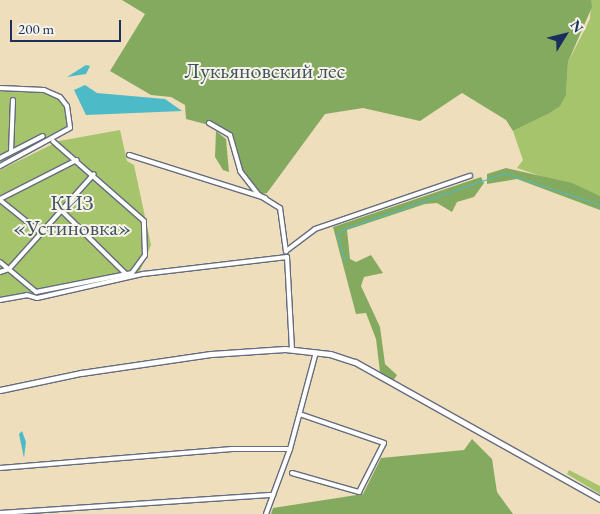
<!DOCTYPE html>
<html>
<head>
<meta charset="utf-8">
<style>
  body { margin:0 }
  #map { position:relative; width:600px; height:514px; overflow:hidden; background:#eedebc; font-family:"EB Garamond",serif }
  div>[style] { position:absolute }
  .green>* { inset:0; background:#a5c46c }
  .forest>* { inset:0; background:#84aa60 }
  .water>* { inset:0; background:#4dbac7 }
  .stream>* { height:1px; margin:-0.5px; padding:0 0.5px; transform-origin:0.5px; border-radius:0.5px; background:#4dbac7 }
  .roads { filter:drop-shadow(1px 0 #656c7f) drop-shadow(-1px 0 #656c7f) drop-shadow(0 1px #656c7f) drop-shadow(0 -1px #656c7f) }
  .minor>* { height:4px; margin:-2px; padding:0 2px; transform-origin:2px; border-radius:2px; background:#fff }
  .secondary>* { height:5px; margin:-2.5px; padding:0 2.5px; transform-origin:2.5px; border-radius:2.5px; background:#fff }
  span { translate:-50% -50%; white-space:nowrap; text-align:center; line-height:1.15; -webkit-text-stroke:4px #f7f3e8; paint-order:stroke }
  .park-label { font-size:22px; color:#3e5462 }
  .north { position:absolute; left:540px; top:10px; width:50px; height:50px; -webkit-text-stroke:4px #f7f3e8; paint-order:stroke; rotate:54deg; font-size:14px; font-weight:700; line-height:20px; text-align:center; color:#1b2f5e }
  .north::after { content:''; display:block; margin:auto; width:18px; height:22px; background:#1b2f5e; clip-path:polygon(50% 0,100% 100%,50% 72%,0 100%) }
  .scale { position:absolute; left:10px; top:20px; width:111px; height:22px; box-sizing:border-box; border:2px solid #1b2f5e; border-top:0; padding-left:6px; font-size:15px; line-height:18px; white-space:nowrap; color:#1b2f5e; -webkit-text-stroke:4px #f7f3e8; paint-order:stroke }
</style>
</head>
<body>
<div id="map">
  <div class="green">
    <i style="clip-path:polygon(591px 0,600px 0,600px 196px,517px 168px,523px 160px,513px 131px,548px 114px,566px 95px,568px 62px,590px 19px)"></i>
    <i style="clip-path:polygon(0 89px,44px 90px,60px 97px,67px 106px,70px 128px,0 166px)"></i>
    <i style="clip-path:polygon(120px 130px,127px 161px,134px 165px,151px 245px,139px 273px,35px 295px,29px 292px,0 297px,0 170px,59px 141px)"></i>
    <i style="clip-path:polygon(569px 470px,600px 486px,600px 494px,567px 474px)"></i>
  </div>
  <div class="forest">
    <i style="clip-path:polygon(122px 0,591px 0,592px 7px,568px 62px,566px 95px,560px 106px,548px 114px,513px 131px,506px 120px,462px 93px,420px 121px,363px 108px,325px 114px,267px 193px,259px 195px,235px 164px,235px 144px,224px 129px,186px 119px,185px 105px,171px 97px,151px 95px,110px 71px,145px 14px)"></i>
    <i style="clip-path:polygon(216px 131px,226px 139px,229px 172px,223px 170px,215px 157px)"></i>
    <i style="clip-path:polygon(506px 168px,572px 183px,600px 196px,600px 210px,517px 179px,487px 184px,487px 174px)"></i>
    <i style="clip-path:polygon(481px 177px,484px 183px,474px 197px,457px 202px,452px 212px,437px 203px,425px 204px,347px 230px,350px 259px,356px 262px,371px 255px,383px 273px,364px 277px,361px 286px,380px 327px,385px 364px,397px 375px,393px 381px,380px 372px,376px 339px,366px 313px,356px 314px,333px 227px)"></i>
    <i style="clip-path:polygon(472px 439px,492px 459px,497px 492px,513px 514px,271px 514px,273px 508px,363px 494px,381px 458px,464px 450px)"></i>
  </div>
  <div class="water">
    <i style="clip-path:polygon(86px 65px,90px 66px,86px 74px,67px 77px)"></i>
    <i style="clip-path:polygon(85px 85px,97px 93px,165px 99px,182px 111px,86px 115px,74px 90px)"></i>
    <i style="clip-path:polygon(22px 431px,26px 442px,24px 458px,19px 434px)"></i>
  </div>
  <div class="stream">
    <i style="left:345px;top:261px;width:27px;rotate:-107deg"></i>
    <i style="left:337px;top:235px;width:8px;rotate:-45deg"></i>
    <i style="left:343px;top:229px;width:171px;rotate:-19.1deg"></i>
    <i style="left:505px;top:173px;width:100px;rotate:18.6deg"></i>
  </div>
  <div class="roads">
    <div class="minor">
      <i style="left:0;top:88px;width:44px;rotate:2.6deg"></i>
      <i style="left:44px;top:90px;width:17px;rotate:24deg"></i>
      <i style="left:60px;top:97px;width:11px;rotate:52deg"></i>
      <i style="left:67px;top:106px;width:22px;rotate:82deg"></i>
      <i style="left:70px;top:128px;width:80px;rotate:151.5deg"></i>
      <i style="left:209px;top:123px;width:24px;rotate:30deg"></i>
      <i style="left:230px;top:135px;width:37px;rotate:74deg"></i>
      <i style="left:240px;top:171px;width:31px;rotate:52deg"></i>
      <i style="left:259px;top:195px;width:25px;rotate:32deg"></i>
      <i style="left:280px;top:208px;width:44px;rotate:82.2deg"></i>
      <i style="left:11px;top:152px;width:52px;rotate:-87.8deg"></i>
      <i style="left:129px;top:155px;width:143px;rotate:17.5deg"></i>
      <i style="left:0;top:158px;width:48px;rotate:-27.1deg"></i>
      <i style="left:0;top:199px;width:86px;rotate:-26.9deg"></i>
      <i style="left:0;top:200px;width:53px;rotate:38.8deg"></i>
      <i style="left:61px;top:210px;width:91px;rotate:44.6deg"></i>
      <i style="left:286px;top:251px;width:36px;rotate:-37deg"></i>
      <i style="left:315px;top:229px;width:164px;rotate:-18.9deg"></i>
      <i style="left:0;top:262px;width:47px;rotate:39.8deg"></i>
      <i style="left:36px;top:292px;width:98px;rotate:-11.2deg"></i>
      <i style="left:132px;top:273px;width:22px;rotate:-54deg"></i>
      <i style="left:145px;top:255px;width:34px;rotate:-92deg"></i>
      <i style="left:144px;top:221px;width:121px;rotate:-138.7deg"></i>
      <i style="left:0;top:272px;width:9px;rotate:-18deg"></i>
      <i style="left:9px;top:269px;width:127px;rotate:-48.2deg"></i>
      <i style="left:0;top:300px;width:27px;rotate:-10deg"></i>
      <i style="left:27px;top:295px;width:10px;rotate:17deg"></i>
      <i style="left:37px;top:298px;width:109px;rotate:-12.8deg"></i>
      <i style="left:143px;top:274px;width:145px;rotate:-6.7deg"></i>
      <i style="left:287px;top:257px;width:93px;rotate:86.9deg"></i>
      <i style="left:0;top:468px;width:233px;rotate:-4.7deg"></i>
      <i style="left:232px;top:449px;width:58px"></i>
      <i style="left:292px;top:473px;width:70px;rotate:15.8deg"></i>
      <i style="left:359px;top:492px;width:55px;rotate:-63deg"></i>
      <i style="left:384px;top:443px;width:89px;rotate:-161deg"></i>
      <i style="left:0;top:513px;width:274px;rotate:-3.8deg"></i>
      <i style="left:266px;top:514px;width:69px;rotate:-69.7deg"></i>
      <i style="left:290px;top:449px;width:100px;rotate:-75deg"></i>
    </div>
    <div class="secondary">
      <i style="left:0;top:390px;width:83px;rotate:-11.9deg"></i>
      <i style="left:81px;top:373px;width:131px;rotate:-8.3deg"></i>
      <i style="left:211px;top:354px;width:74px;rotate:-3.9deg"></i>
      <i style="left:285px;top:349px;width:45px;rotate:6.3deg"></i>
      <i style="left:330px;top:354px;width:26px;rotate:18deg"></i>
      <i style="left:355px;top:362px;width:281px;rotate:29.2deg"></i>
    </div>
  </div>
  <div class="park-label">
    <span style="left:265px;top:71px">Лукьяновский лес</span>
    <span style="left:72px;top:215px">КИЗ<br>«Устиновка»</span>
  </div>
  <div class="north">N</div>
  <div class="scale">200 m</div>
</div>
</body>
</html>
